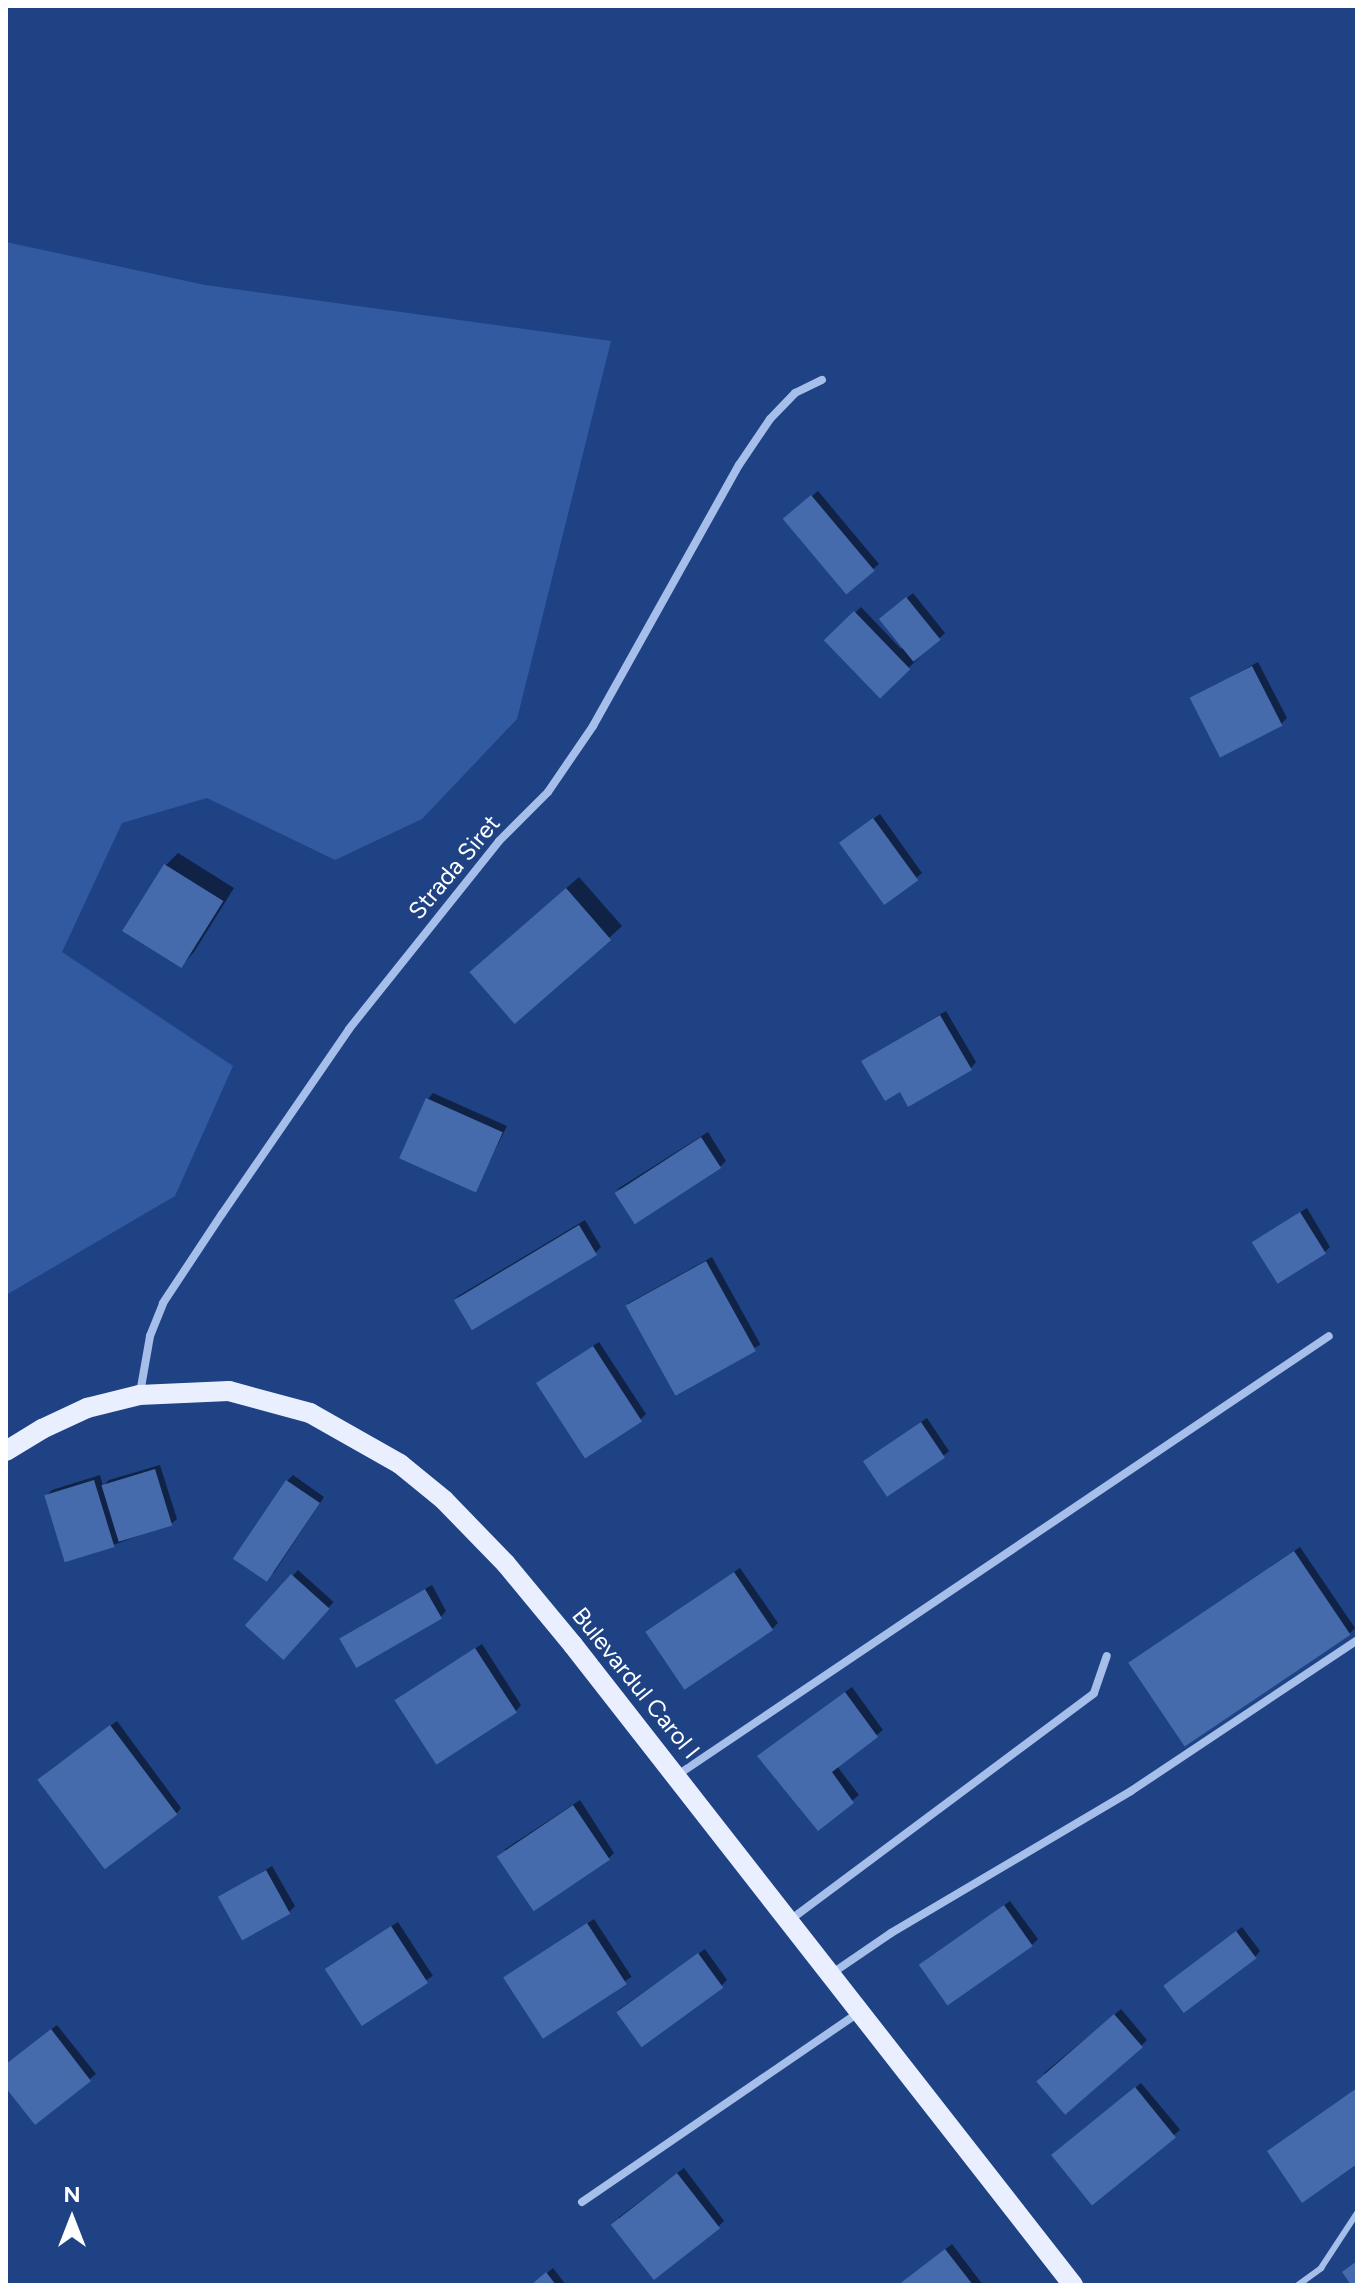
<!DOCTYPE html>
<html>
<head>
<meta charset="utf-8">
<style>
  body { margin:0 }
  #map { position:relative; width:1363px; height:2291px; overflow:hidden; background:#1e4284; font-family:Figtree,sans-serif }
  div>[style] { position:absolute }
  .green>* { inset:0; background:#325aa1 }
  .shadow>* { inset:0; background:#0007; transform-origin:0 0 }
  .building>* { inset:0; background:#466bac; transform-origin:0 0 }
  .lane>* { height:6px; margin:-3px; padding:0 3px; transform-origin:3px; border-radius:3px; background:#a5beea }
  .street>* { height:8px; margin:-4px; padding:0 4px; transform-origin:4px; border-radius:4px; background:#a5beea }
  .primary>* { height:20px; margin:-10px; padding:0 10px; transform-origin:10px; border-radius:10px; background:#e9effe }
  span { translate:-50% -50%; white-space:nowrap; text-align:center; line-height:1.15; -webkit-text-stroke:8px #1e4284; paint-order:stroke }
  .street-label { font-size:24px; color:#fff }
  .frame { position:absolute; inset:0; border:8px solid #fff; pointer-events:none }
  .north { position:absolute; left:32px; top:2179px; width:80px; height:80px; -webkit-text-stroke:6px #1e4284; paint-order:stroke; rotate:0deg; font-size:22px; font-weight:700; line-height:32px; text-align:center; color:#fff }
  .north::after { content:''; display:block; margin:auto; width:28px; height:36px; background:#fff; clip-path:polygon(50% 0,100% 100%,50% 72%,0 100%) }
</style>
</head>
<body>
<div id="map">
  <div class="green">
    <i style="clip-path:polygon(6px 242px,205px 285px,611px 341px,517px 719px,422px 819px,335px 860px,207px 798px,122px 823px,62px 952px,233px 1066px,175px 1196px,6px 1295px)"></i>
  </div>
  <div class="shadow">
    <i style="clip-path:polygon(818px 491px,879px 564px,846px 592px,791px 514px)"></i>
    <i style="clip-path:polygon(913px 593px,945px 633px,879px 696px,826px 640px,861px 607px,901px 649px,904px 647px,887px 614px)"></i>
    <i style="clip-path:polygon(1258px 662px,1287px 718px,1281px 724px,1193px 698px)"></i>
    <i style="clip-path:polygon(880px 814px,922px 873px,916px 878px,847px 838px)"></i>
    <i style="clip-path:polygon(178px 853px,234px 888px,194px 952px,182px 965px,165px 866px)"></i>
    <i style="clip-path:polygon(579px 877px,622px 926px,609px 938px,484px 960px)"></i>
    <i style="clip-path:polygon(946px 1011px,976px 1062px,971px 1068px,900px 1090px,870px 1056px)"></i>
    <i style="clip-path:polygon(433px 1093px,507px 1126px,475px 1190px,428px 1099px)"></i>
    <i style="clip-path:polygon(708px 1132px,726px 1161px,720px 1167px,616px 1190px)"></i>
    <i style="clip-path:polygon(1307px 1208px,1330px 1247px,1325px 1252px,1254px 1242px)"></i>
    <i style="clip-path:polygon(585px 1220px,601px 1247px,595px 1253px,455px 1298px)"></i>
    <i style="left:712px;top:1257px;width:100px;height:97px;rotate:61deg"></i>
    <i style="clip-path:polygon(599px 1342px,646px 1414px,641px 1419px,545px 1378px)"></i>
    <i style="clip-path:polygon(927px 1418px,949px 1451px,943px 1456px,866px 1461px)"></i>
    <i style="clip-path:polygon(160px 1465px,177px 1519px,171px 1524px,113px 1545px,46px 1496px,52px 1490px,100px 1475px,103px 1486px,109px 1480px)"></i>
    <i style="clip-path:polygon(293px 1475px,324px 1497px,273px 1574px,287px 1481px)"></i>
    <i style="clip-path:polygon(1300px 1547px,1355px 1628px,1349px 1634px,1130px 1662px)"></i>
    <i style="clip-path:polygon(740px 1568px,778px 1623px,772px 1629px,648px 1632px)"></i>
    <i style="left:298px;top:1570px;width:48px;height:74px;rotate:42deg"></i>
    <i style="clip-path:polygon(432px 1585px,446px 1611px,441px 1617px,340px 1638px)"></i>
    <i style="clip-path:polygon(482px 1644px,521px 1705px,516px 1711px,397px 1700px)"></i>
    <i style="clip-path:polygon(852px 1687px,883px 1730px,837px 1766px,859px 1795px,818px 1828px,766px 1750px)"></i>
    <i style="clip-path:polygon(117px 1721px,181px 1808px,176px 1814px,46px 1773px)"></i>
    <i style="clip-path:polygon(580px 1800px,614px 1853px,608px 1859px,504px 1850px)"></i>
    <i style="clip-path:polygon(272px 1866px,295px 1906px,289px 1912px,221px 1897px)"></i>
    <i style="clip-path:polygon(1010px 1901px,1038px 1939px,1032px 1945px,928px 1960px)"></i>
    <i style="left:594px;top:1919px;width:69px;height:99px;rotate:57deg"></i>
    <i style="left:398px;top:1922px;width:64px;height:77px;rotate:57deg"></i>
    <i style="clip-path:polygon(1242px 1927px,1260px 1951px,1255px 1957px,1171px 1981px)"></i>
    <i style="clip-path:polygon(705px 1949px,727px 1980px,721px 1986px,617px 2011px)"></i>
    <i style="clip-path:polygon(1121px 2009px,1147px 2040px,1141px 2046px,1043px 2074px)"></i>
    <i style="clip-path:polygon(57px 2025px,96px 2074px,36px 2123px,6px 2085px,6px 2065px)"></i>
    <i style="left:1141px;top:2083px;width:61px;height:106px;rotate:50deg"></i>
    <i style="clip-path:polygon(684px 2168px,724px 2221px,718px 2227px,618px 2218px)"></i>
    <i style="clip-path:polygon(952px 2244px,983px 2285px,899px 2285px)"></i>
    <i style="clip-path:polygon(553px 2268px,566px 2285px,532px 2285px)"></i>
  </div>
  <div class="building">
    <i style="left:811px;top:495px;width:99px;height:37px;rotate:50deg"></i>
    <i style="left:906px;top:597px;width:55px;height:35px;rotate:51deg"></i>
    <i style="left:854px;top:611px;width:81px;height:42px;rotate:46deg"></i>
    <i style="left:1252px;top:666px;width:67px;height:70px;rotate:63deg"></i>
    <i style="left:873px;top:818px;width:77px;height:42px;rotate:54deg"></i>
    <i style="left:164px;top:864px;width:70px;height:79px;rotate:32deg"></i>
    <i style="left:566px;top:888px;width:69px;height:128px;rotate:49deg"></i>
    <i style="clip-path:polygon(940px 1015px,972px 1070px,908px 1107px,900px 1092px,885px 1101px,861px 1061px)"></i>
    <i style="left:426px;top:1098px;width:84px;height:66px;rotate:24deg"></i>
    <i style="left:701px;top:1137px;width:37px;height:103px;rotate:57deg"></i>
    <i style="left:1300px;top:1212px;width:49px;height:57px;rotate:58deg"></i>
    <i style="left:579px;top:1225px;width:35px;height:146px;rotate:59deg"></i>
    <i style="left:706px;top:1261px;width:103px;height:92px;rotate:61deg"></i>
    <i style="left:593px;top:1346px;width:90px;height:68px;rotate:57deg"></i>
    <i style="left:921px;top:1422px;width:43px;height:70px;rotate:56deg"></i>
    <i style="left:155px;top:1469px;width:59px;height:56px;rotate:73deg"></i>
    <i style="left:94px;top:1480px;width:70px;height:52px;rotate:73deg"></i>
    <i style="left:286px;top:1480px;width:41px;height:95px;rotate:34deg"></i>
    <i style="left:1294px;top:1551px;width:101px;height:200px;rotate:56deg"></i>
    <i style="left:734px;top:1572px;width:70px;height:107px;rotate:56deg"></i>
    <i style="left:291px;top:1574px;width:52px;height:69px;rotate:42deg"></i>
    <i style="left:425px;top:1589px;width:34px;height:99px;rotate:60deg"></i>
    <i style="left:475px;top:1648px;width:77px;height:96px;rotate:57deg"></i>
    <i style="clip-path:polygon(845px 1692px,878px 1737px,832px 1772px,854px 1803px,818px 1831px,757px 1756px)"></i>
    <i style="left:110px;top:1725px;width:112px;height:91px;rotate:53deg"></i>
    <i style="left:573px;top:1805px;width:66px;height:92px;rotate:56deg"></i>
    <i style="left:266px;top:1870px;width:50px;height:55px;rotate:61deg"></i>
    <i style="left:1004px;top:1905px;width:50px;height:104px;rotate:55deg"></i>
    <i style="left:587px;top:1923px;width:73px;height:100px;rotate:57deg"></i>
    <i style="left:391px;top:1926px;width:68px;height:79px;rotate:57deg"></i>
    <i style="left:1236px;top:1931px;width:34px;height:91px;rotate:53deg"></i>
    <i style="left:698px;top:1953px;width:43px;height:101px;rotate:54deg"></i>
    <i style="left:1114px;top:2014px;width:44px;height:103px;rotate:49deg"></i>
    <i style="clip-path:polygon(51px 2029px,91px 2081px,35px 2125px,6px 2088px,6px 2064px)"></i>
    <i style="left:1135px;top:2087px;width:65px;height:108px;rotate:51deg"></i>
    <i style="clip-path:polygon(1357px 2088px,1357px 2164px,1302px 2203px,1267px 2151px)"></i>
    <i style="left:677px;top:2173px;width:70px;height:84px;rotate:52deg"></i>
    <i style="clip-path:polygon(945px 2249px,973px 2285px,898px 2285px)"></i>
    <i style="clip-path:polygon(1357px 2261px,1357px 2285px,1351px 2285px,1342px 2272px)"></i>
    <i style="clip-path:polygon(546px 2272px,556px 2285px,531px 2285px)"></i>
  </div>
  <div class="lane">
    <i style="left:1298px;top:2285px;width:29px;rotate:-36deg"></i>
    <i style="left:1321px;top:2268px;width:66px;rotate:-56.8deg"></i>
  </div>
  <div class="street">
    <i style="left:140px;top:1393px;width:58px;rotate:-80deg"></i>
    <i style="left:150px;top:1336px;width:35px;rotate:-68deg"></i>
    <i style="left:163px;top:1303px;width:107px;rotate:-56.5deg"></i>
    <i style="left:222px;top:1214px;width:224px;rotate:-55.5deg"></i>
    <i style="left:349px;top:1029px;width:241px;rotate:-51.4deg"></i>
    <i style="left:499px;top:841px;width:69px;rotate:-45deg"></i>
    <i style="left:548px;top:792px;width:80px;rotate:-55.7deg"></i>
    <i style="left:593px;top:726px;width:299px;rotate:-60.8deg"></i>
    <i style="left:739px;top:465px;width:55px;rotate:-56deg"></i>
    <i style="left:770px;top:419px;width:36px;rotate:-46deg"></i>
    <i style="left:795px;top:393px;width:30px;rotate:-26deg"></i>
    <i style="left:676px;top:1776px;width:787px;rotate:-33.97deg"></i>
    <i style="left:790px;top:1920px;width:379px;rotate:-36.7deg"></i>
    <i style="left:1094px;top:1693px;width:39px;rotate:-71deg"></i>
    <i style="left:831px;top:1974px;width:73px;rotate:-34.3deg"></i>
    <i style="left:891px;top:1933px;width:279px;rotate:-30.6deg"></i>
    <i style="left:1131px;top:1791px;width:272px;rotate:-33.7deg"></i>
    <i style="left:582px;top:2202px;width:333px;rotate:-34.4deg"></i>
  </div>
  <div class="primary">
    <i style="left:6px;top:1451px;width:42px;rotate:-31.4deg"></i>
    <i style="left:42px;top:1429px;width:50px;rotate:-25deg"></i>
    <i style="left:87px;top:1408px;width:54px;rotate:-14deg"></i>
    <i style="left:139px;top:1395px;width:90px;rotate:-2.5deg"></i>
    <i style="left:229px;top:1391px;width:84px;rotate:15.2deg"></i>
    <i style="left:310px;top:1413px;width:103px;rotate:29.5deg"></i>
    <i style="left:400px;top:1464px;width:57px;rotate:39.3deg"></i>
    <i style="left:444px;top:1500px;width:89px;rotate:45.9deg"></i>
    <i style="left:506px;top:1564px;width:105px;rotate:50.4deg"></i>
    <i style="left:573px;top:1645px;width:812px;rotate:52deg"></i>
  </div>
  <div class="street-label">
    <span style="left:454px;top:867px;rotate:-50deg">Strada Siret</span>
    <span style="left:636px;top:1683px;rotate:51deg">Bulevardul Carol I</span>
  </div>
  <div class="frame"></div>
  <div class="north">N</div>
</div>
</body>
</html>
